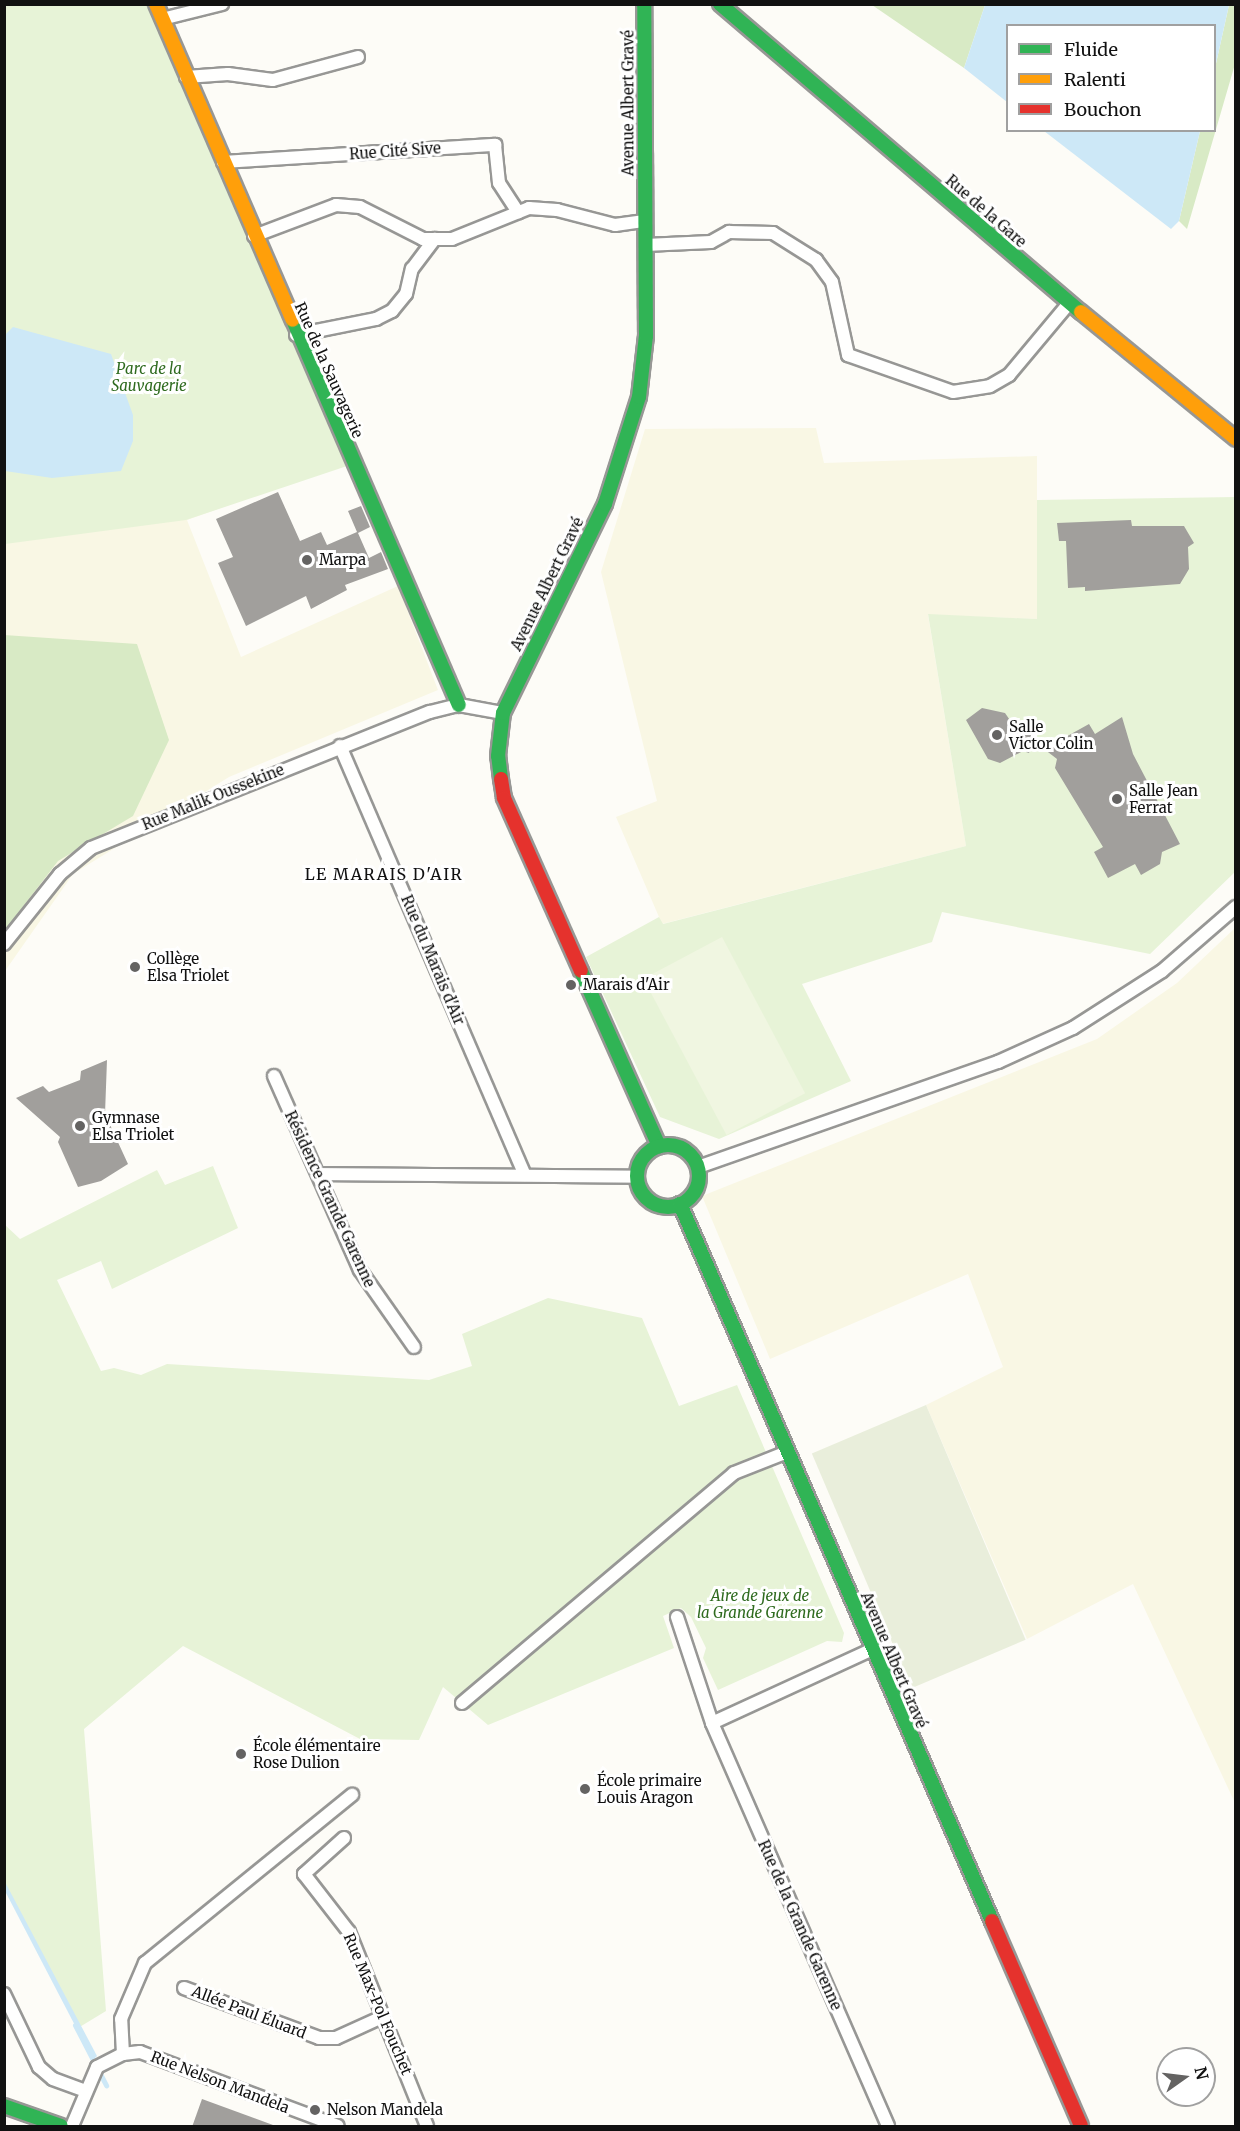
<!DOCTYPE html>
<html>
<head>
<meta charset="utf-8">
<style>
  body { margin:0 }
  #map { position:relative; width:1240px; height:2131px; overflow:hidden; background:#fdfcf7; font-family:Merriweather,serif }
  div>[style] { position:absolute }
  .farmland>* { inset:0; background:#f9f7e4 }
  .green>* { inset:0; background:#e7f3d7 }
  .forest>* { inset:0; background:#d8eac5 }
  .cemetery>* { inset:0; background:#e9eedb; transform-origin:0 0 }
  .pitch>* { inset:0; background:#f0f6e1; transform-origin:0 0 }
  .water>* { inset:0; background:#cde8f7 }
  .stream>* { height:5px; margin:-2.5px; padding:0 2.5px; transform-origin:2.5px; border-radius:2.5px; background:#cde8f7 }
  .building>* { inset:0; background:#a19f9c }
  .roads { filter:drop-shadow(2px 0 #979795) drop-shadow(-2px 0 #979795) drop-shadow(0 2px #979795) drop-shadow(0 -2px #979795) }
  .street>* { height:12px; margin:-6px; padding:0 6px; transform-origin:6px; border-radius:6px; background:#fffffe }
  .fast>* { height:14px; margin:-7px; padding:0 7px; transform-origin:7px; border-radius:7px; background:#30b455 }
  .fast>.ring { margin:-7px; padding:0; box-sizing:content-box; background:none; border:14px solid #30b455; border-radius:50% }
  .slow>* { height:14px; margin:-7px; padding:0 7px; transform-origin:7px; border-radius:7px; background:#ff9f0a }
  .jam>* { height:14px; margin:-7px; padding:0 7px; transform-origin:7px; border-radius:7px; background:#e5322d }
  .dots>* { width:16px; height:16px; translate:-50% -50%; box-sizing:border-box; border:3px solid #fff; border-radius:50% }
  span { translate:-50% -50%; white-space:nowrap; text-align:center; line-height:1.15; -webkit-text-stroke:6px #fff; paint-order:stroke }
  .street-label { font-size:15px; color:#111 }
  .park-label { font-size:15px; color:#2f6b1f; font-style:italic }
  .poi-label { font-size:15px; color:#111 }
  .left { translate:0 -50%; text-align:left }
  .neighbourhood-label { font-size:16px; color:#111; letter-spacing:1.5px }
  .frame { position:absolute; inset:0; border:6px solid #111; pointer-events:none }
  .legend { position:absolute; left:1006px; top:24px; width:210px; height:108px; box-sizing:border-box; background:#fff; border:2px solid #a0a0a0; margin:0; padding:8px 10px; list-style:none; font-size:18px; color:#111 }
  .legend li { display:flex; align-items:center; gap:12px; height:30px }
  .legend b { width:30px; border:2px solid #a0a0a0 }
  .north { position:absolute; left:1156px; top:2047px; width:60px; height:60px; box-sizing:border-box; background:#fff; border:2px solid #a0a0a0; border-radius:50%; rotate:76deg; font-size:16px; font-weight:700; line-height:24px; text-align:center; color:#111 }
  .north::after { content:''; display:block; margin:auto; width:21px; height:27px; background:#646362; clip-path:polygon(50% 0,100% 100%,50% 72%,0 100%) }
</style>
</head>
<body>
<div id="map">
  <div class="farmland">
    <i style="clip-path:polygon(5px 5px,229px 505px,187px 520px,241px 657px,398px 586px,438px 690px,229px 777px,73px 874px,5px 971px)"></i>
    <i style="clip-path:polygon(816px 428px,824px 463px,1037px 456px,1037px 619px,928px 615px,966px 846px,662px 924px,616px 817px,657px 801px,601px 572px,645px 429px)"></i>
    <i style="clip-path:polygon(1235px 928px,1235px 1803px,1133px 1584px,1027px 1639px,926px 1405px,1003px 1367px,968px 1274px,770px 1359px,702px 1196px,1097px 1039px,1177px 983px)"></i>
  </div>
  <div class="green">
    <i style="clip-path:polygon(4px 5px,153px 5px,347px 466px,186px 520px,5px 544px)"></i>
    <i style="clip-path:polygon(1235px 497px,1235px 872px,1150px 954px,942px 912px,932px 942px,802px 984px,851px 1081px,719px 1139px,660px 1117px,586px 957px,659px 917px,663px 924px,966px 846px,928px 614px,1037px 619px,1037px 500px)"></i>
    <i style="clip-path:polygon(213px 1166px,238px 1228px,112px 1289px,101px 1261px,57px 1280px,101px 1371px,114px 1368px,141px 1375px,167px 1364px,429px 1380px,472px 1366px,462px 1334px,548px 1298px,642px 1318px,679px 1406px,737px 1385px,844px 1633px,842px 1642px,827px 1641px,718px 1690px,703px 1658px,706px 1648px,691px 1617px,681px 1608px,663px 1616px,674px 1648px,488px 1725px,443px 1687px,419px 1740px,360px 1739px,183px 1646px,84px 1729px,106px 2011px,78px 2028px,5px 1887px,4px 1224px,20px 1239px,157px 1170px,165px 1185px)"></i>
  </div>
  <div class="forest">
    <i style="clip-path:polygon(872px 5px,985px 5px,964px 68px)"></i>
    <i style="clip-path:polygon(1229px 5px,1235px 5px,1235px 64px,1187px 229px,1179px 221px,1200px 131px,1214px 130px,1215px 68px)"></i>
    <i style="clip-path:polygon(4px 635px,137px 644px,169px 740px,133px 816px,58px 861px,5px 930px)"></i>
  </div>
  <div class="cemetery">
    <i style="left:926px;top:1405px;width:255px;height:124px;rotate:67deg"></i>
  </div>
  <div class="pitch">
    <i style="left:722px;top:937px;width:177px;height:89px;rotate:62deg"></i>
  </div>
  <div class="water">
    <i style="clip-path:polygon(985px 5px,985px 4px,1229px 5px,1215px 68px,1214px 26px,1008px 26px,1007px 102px,964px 68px)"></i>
    <i style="clip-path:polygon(1044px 131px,1200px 131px,1179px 221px,1171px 229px)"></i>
    <i style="clip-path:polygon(13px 327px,111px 354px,133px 415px,133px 441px,121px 471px,52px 478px,5px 471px,5px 335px)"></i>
    <i style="clip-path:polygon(4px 1880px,97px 2056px,93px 2060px,5px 1891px)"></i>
  </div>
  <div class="stream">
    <i style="left:75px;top:2025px;width:68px;rotate:62.7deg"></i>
  </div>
  <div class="building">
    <i style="clip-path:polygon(278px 492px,300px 541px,321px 532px,327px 545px,357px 532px,348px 511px,361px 506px,370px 527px,358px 533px,369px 558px,381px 552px,388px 569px,345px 585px,347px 590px,311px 609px,306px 596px,246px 626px,218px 563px,233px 557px,216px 519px)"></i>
    <i style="clip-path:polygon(1131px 520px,1132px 526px,1184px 526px,1194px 543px,1188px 547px,1189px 569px,1180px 584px,1085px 591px,1085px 587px,1068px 588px,1066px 541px,1059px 541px,1057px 523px)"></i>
    <i style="clip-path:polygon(982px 708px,1005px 713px,1020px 735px,1037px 727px,1029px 753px,1023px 751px,1000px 763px,988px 759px,966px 720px)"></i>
    <i style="clip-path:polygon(1122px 717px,1133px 754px,1180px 844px,1162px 852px,1160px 864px,1141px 875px,1135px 864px,1108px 878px,1094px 852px,1103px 847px,1055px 768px,1057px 759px,1044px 749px,1089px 724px,1095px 734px)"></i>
    <i style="clip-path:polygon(107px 1060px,105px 1114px,128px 1164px,101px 1181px,78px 1187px,58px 1142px,60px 1137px,16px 1098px,43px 1086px,49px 1092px,80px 1080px,81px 1071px)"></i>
    <i style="clip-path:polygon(202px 2099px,273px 2125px,273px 2127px,192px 2127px)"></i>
  </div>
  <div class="roads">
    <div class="street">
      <i style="left:162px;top:19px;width:62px;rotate:-14deg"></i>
      <i style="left:186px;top:77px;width:42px;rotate:-4.1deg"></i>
      <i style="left:228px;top:74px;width:45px;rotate:7.6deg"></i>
      <i style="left:273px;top:80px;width:88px;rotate:-15.1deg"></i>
      <i style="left:223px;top:162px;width:273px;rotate:-3.6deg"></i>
      <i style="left:495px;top:145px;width:38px;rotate:84deg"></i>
      <i style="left:499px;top:183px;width:35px;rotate:57deg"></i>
      <i style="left:254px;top:236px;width:88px;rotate:-20.7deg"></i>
      <i style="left:336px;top:205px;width:24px;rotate:5deg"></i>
      <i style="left:360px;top:207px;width:71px;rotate:26.9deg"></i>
      <i style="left:423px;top:239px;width:29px"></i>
      <i style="left:452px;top:239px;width:83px;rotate:-21.9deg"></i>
      <i style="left:529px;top:208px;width:28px;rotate:4deg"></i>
      <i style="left:557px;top:210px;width:60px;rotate:14.5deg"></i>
      <i style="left:615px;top:225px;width:30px;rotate:-8deg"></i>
      <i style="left:645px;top:245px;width:66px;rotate:-2.6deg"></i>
      <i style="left:711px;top:242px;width:21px;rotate:-29deg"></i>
      <i style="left:729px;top:232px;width:44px;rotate:1.3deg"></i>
      <i style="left:773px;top:233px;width:51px;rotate:32.1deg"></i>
      <i style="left:816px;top:260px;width:27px;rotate:54deg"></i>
      <i style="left:832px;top:282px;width:75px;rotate:77.6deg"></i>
      <i style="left:848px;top:355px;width:111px;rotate:19.4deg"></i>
      <i style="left:953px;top:392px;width:37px;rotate:-9deg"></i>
      <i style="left:990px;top:386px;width:22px;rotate:-30deg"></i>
      <i style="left:1009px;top:375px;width:95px;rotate:-50.1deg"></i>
      <i style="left:296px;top:335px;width:82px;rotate:-11.3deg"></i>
      <i style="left:376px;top:319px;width:18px;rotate:-27deg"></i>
      <i style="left:392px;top:311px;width:22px;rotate:-51deg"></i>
      <i style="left:406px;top:294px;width:26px;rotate:-77deg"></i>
      <i style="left:412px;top:269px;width:38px;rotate:-53deg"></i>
      <i style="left:340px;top:746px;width:467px;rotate:66.7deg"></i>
      <i style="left:4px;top:944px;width:90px;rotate:-51.3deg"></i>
      <i style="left:60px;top:874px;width:40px;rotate:-40deg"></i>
      <i style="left:91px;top:848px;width:365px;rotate:-21.9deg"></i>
      <i style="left:430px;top:712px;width:30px;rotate:-14deg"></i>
      <i style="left:459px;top:705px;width:45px;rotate:10.3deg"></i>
      <i style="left:274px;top:1076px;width:212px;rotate:66.1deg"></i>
      <i style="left:360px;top:1270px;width:94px;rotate:55deg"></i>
      <i style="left:698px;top:1167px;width:318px;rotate:-19.3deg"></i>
      <i style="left:998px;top:1062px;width:82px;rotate:-24.4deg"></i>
      <i style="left:1073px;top:1028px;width:106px;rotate:-32.6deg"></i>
      <i style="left:1162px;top:971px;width:98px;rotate:-40.9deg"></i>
      <i style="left:319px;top:1174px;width:319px;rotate:0.5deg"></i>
      <i style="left:677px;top:1617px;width:112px;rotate:71.7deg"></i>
      <i style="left:712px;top:1723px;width:440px;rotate:66.4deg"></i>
      <i style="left:462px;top:1703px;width:356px;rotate:-40.2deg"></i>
      <i style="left:734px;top:1473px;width:57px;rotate:-21.6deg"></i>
      <i style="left:712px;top:1723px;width:175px;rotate:-24.7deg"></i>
      <i style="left:344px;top:1838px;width:54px;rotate:138deg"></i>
      <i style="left:304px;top:1874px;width:73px;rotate:52.2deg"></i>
      <i style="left:349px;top:1932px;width:209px;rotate:68.1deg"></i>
      <i style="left:184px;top:1988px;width:144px;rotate:20.3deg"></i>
      <i style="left:319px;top:2038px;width:17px"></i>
      <i style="left:336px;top:2038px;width:51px;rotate:-24.5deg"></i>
      <i style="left:4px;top:1994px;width:81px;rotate:64.4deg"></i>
      <i style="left:39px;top:2067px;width:18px;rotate:41deg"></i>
      <i style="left:53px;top:2079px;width:33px;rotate:20deg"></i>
      <i style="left:123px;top:2054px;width:35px;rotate:-93deg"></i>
      <i style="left:121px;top:2019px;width:61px;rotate:-66.8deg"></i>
      <i style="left:145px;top:1963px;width:267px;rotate:-39.1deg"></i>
      <i style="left:72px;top:2126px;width:64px;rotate:-67deg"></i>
      <i style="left:97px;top:2067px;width:29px;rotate:-27deg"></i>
      <i style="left:123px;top:2054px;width:17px;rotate:-7deg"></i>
      <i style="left:140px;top:2052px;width:211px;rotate:20.5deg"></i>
    </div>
    <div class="fast">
      <i style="left:720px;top:4px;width:475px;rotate:40.5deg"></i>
      <i style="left:293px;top:320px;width:419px;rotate:66.7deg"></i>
      <i style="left:501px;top:779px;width:23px;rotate:-97deg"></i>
      <i style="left:498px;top:756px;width:43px;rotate:-83.4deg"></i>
      <i style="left:503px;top:713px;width:233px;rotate:-64deg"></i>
      <i style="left:605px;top:504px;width:112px;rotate:-72.4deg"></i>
      <i style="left:639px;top:397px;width:61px;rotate:-83.5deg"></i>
      <i style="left:646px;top:336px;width:332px;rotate:-90.3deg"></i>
      <i style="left:581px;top:971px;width:192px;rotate:66deg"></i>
      <i class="ring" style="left:637px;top:1145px;width:48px;height:48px"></i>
      <i style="left:680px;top:1204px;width:782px;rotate:66.48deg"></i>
      <i style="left:4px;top:2106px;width:60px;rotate:19.3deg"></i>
    </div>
    <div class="slow">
      <i style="left:156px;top:4px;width:344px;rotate:66.6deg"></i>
      <i style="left:1081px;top:312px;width:200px;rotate:39.3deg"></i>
    </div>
    <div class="jam">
      <i style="left:501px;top:779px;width:19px;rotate:81deg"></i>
      <i style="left:504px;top:798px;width:189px;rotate:66deg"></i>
      <i style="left:992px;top:1921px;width:223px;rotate:66.5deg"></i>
    </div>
  </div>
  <div class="dots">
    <i style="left:307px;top:560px;background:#646362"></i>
    <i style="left:997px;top:735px;background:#646362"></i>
    <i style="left:1117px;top:799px;background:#646362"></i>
    <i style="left:135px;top:967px;background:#646362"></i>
    <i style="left:571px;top:985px;background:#646362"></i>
    <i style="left:80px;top:1126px;background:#646362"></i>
    <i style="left:241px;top:1754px;background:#646362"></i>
    <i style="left:585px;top:1789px;background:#646362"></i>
    <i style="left:315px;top:2110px;background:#646362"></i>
  </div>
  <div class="street-label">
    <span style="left:628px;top:103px;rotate:-90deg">Avenue Albert Gravé</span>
    <span style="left:395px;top:151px;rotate:-4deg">Rue Cité Sive</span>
    <span style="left:986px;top:211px;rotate:41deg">Rue de la Gare</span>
    <span style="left:329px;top:370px;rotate:66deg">Rue de la Sauvagerie</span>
    <span style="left:547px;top:584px;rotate:-64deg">Avenue Albert Gravé</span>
    <span style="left:213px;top:797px;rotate:-22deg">Rue Malik Oussekine</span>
    <span style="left:433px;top:960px;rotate:67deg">Rue du Marais d'Air</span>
    <span style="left:330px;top:1199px;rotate:65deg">Résidence Grande Garenne</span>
    <span style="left:894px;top:1660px;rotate:67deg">Avenue Albert Gravé</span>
    <span style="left:800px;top:1925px;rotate:66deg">Rue de la Grande Garenne</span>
    <span style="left:378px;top:2004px;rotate:67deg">Rue Max-Pol Fouchet</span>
    <span style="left:249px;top:2012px;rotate:21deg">Allée Paul Éluard</span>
    <span style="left:220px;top:2082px;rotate:21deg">Rue Nelson Mandela</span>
  </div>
  <div class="park-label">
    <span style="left:149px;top:377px">Parc de la<br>Sauvagerie</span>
    <span style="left:760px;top:1604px">Aire de jeux de<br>la Grande Garenne</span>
  </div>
  <div class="poi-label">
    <span class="left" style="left:319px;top:560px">Marpa</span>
    <span class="left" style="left:1009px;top:735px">Salle<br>Victor Colin</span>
    <span class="left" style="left:1129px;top:799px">Salle Jean<br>Ferrat</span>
    <span class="left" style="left:147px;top:967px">Collège<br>Elsa Triolet</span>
    <span class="left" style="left:583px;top:985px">Marais d'Air</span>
    <span class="left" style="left:92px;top:1126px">Gymnase<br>Elsa Triolet</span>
    <span class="left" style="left:253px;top:1754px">École élémentaire<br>Rose Dulion</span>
    <span class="left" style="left:597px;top:1789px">École primaire<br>Louis Aragon</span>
    <span class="left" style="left:327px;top:2110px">Nelson Mandela</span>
  </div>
  <div class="neighbourhood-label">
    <span style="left:384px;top:874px">LE MARAIS D'AIR</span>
  </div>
  <div class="frame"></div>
  <ul class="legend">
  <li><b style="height:8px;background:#30b455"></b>Fluide</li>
  <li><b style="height:8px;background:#ff9f0a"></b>Ralenti</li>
  <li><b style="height:8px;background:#e5322d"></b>Bouchon</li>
  </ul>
  <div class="north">N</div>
</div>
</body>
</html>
